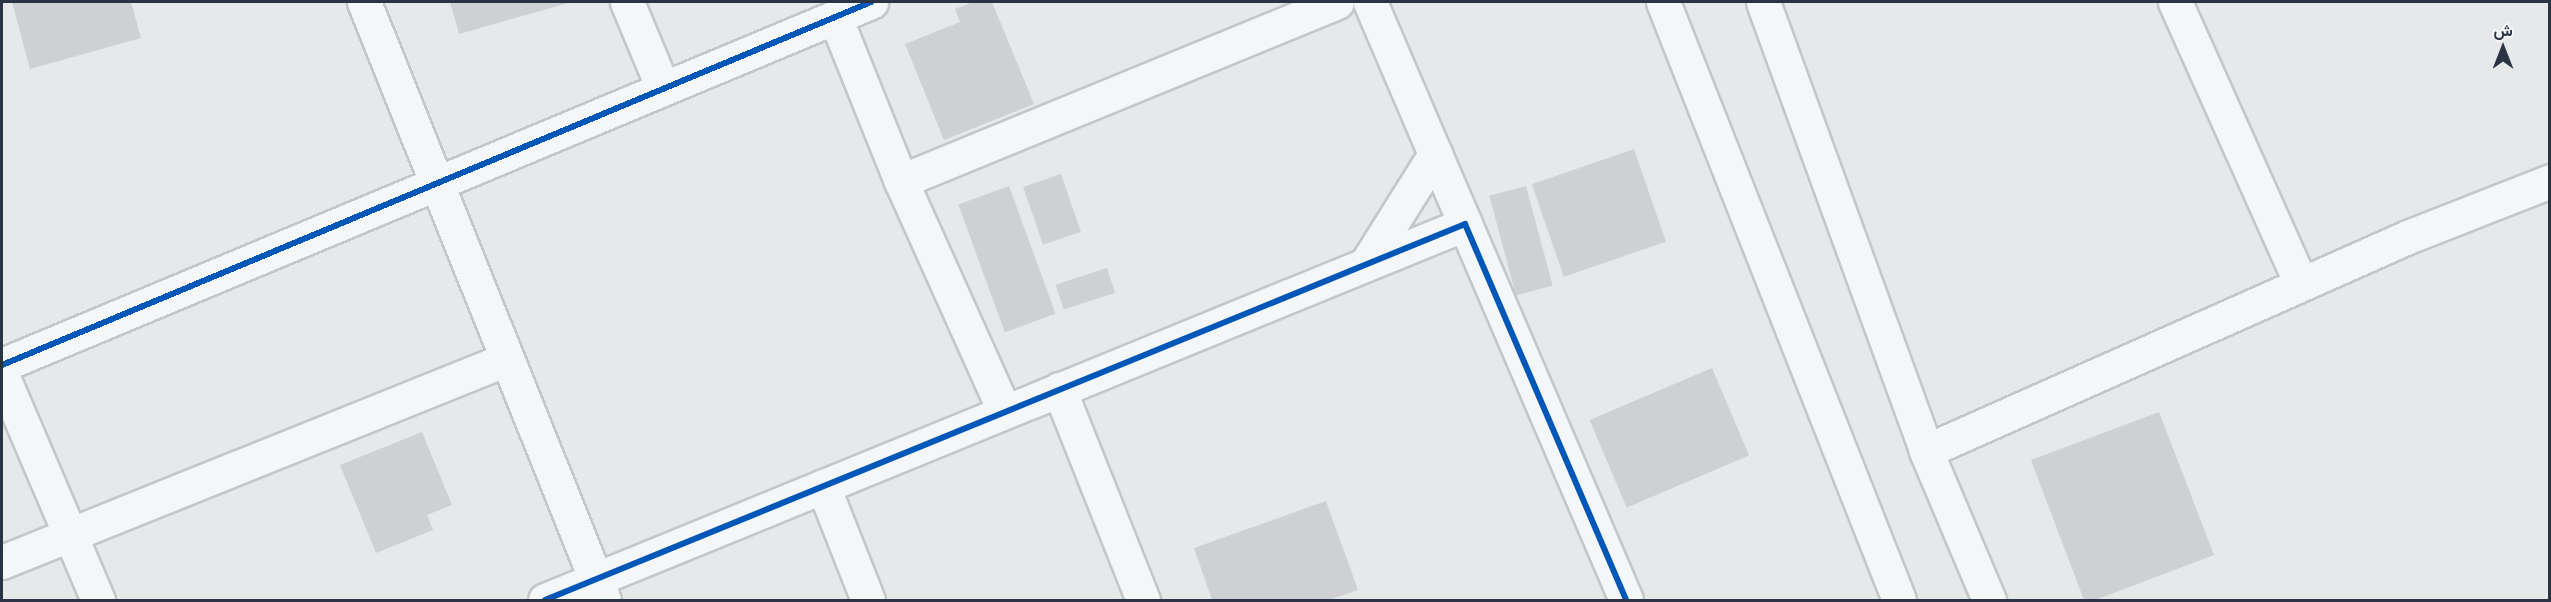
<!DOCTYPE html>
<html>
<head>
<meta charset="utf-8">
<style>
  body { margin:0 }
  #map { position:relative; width:2551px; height:602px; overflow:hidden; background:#e6e8ea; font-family:Barlow,Vazirmatn,sans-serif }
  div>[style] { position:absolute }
  .building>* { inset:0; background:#ced0d3; transform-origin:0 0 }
  .roads { filter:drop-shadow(2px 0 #c4c6c8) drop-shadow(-2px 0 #c4c6c8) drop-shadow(0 2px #c4c6c8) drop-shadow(0 -2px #c4c6c8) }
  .minor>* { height:33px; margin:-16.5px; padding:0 16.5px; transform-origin:16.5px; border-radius:16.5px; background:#f5f6f7 }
  .tertiary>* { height:33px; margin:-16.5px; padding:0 16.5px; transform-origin:16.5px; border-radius:16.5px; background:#f5f6f7 }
  .cycleway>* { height:6px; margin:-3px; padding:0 3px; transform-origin:3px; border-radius:3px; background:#0057b8 }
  span { translate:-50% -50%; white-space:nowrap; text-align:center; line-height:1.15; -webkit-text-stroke:4.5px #f4f6f9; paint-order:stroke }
  .frame { position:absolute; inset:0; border:3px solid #2b3445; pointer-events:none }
  .north { position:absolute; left:2473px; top:18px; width:60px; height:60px; -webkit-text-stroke:4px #f4f6f9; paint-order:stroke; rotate:0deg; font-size:16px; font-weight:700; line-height:24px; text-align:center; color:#2b3445 }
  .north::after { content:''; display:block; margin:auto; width:21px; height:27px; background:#2b3445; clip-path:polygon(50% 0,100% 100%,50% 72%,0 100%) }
</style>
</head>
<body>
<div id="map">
  <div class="building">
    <i style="clip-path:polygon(12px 2px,131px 2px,141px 38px,30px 69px)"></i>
    <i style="clip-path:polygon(450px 2px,572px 2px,459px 34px)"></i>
    <i style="clip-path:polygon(973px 2px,992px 2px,1034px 104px,944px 140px,905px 44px,960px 22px,955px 9px)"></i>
    <i style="left:1634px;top:149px;width:98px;height:108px;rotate:71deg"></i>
    <i style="left:1061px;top:174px;width:61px;height:40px;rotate:71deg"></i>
    <i style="left:1009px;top:186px;width:136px;height:54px;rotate:70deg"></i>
    <i style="left:1526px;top:186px;width:103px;height:38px;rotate:75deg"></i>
    <i style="left:1107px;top:268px;width:26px;height:54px;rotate:72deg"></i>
    <i style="left:1712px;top:368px;width:95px;height:133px;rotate:67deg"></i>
    <i style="clip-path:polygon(2159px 412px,2214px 555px,2095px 600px,2084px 600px,2031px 460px)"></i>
    <i style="clip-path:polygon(422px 432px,452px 505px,427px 515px,433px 530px,376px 553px,340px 465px)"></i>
    <i style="clip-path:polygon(1326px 501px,1358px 590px,1329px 600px,1212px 600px,1194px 548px)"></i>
  </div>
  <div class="roads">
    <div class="minor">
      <i style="left:364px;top:2px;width:644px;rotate:68.13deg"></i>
      <i style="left:627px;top:2px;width:93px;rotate:67.3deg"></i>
      <i style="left:1370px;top:2px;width:241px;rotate:66.8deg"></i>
      <i style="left:2175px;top:2px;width:309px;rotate:65.9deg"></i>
      <i style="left:835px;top:17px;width:177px;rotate:68.1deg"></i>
      <i style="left:901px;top:181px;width:251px;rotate:65.8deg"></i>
      <i style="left:901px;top:181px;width:471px;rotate:-22.3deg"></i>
      <i style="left:1366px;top:264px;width:130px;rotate:-57.9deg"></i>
      <i style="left:2px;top:365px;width:942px;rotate:-22.67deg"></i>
      <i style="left:2px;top:375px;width:245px;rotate:66.9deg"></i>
      <i style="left:1059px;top:389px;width:227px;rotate:68.3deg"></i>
      <i style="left:1926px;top:451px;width:530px;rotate:-23.95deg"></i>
      <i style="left:2410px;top:236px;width:150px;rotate:-21.4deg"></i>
      <i style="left:823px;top:486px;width:123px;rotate:68.5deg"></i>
      <i style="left:2px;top:562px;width:544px;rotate:-21.9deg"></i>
      <i style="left:545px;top:600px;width:994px;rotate:-22.23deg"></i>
      <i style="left:1465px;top:224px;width:409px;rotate:66.8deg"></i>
    </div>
    <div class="tertiary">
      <i style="left:1663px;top:2px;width:643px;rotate:68.46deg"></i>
      <i style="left:1763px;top:2px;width:478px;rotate:70deg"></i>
      <i style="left:1926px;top:451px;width:162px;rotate:67.1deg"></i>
    </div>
  </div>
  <div class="cycleway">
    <i style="left:2px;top:365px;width:942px;rotate:-22.67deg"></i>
    <i style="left:545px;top:600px;width:994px;rotate:-22.23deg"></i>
    <i style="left:1465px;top:224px;width:409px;rotate:66.8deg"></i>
  </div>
  <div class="frame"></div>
  <div class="north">ش</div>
</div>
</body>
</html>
